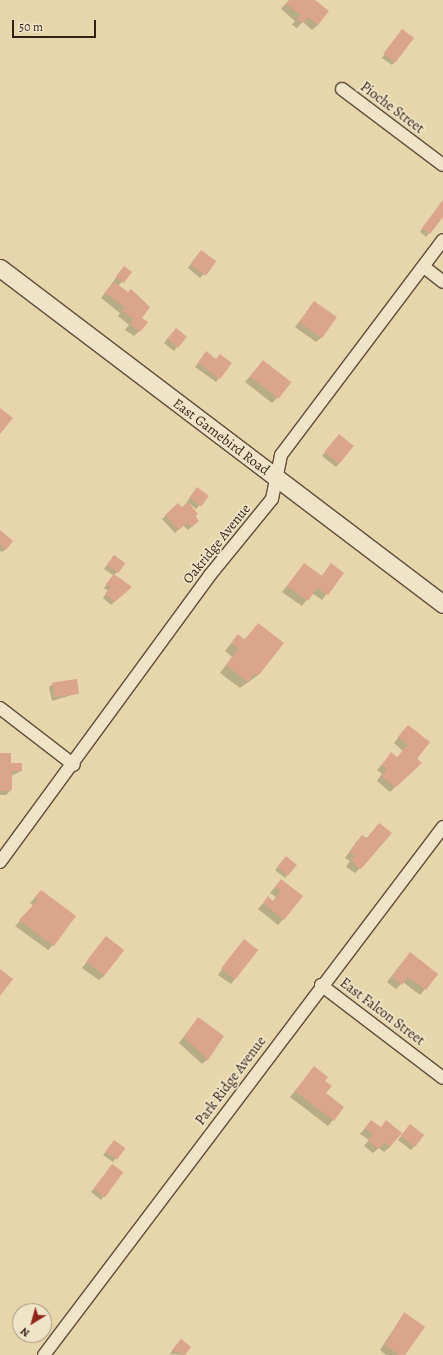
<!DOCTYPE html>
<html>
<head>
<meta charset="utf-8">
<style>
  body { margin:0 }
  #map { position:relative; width:443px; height:1355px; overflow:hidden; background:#e7d6ab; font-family:Alegreya,serif }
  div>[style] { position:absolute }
  .shadow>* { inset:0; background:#0003 }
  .building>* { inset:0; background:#dba58b; transform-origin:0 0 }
  .roads { filter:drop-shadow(1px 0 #624c3b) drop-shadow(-1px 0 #624c3b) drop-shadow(0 1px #624c3b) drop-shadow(0 -1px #624c3b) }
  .minor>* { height:12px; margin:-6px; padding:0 6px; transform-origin:6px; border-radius:6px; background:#efe4c8 }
  .secondary>* { height:17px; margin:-8.5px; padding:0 8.5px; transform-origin:8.5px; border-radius:8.5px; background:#efe4c8 }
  span { translate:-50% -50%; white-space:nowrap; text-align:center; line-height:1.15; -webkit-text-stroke:3.5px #efe4c8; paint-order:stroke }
  .street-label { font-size:14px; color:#351e16 }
  .north { position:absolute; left:12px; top:1303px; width:40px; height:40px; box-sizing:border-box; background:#efe4c8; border:1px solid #a59581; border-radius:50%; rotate:217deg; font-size:11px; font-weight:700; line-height:16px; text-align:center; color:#351e16 }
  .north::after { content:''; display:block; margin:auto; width:14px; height:18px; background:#8f2418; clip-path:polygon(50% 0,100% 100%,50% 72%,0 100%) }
  .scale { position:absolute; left:12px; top:20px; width:84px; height:18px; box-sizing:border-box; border:2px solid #351e16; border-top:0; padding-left:5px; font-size:12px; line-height:14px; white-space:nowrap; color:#351e16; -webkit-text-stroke:3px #efe4c8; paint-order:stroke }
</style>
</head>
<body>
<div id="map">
  <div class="shadow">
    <i style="clip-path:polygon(289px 0,313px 0,318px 25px,312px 30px,303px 22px,297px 28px,292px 25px,295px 21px,281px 9px)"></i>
    <i style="clip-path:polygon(399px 34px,395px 62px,392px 65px,382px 58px)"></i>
    <i style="clip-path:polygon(443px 200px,443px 215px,426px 237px,420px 232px)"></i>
    <i style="clip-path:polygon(198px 254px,204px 274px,200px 278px,188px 268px)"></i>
    <i style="clip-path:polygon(124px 267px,122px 282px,118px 286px,141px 318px,139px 331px,134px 336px,125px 330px,129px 325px,118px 316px,120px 313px,101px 298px)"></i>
    <i style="clip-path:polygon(314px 302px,322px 337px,316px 342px,295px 327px)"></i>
    <i style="clip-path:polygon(172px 333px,177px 347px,174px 351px,164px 343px)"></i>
    <i style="clip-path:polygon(203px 356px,219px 378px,216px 382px,195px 367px)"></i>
    <i style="clip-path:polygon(263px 361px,277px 398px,272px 403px,245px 382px)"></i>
    <i style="clip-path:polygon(336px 439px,353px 446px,336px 467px,322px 456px)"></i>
    <i style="clip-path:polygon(194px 492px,207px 497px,196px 509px,189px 503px,198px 521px,188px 530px,183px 525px,175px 533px,162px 519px,178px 504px,182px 509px)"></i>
    <i style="clip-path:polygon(0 532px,6px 549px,2px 552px,0 551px)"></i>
    <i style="clip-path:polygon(114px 556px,117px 572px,114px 575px,130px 587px,111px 605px,103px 598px,108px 591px,104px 588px,113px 575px,104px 569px)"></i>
    <i style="clip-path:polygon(331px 564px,343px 573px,322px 600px,312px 593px,302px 606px,282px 592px,304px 565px,321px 577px)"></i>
    <i style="clip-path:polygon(258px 625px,282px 643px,258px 675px,240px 688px,220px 673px,232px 657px,225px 651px,238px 635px,244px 640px)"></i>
    <i style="clip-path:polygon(53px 684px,78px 693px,52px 701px,49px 687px)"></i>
    <i style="clip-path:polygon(403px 731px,420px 763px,390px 792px,377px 781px,382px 774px,377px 770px,391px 754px,397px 758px,403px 751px,394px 743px)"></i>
    <i style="clip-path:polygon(0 754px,21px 771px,11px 776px,11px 790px,6px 795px,0 795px)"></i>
    <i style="clip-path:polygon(379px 824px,360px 868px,355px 873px,346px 867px,350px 861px,345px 858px,357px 841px,362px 836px,366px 839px)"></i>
    <i style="clip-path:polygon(283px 861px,296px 865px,285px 878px,275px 870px)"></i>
    <i style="clip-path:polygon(281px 880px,302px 897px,278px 925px,258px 909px,268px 898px,273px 901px,276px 897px,270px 893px)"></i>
    <i style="clip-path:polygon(41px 891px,53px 945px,48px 950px,15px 926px,34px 906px,30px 903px)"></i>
    <i style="clip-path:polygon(106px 937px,105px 975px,99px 980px,82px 968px)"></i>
    <i style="clip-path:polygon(239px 946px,257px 950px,231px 984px,218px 975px)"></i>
    <i style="clip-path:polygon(405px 959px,437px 974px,420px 995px,403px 982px,396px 989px,387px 982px)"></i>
    <i style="clip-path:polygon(198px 1018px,208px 1059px,202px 1064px,179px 1043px)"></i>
    <i style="clip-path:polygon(314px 1068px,324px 1081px,325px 1093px,343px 1107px,328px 1126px,290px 1097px)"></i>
    <i style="clip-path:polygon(371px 1121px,390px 1147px,384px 1152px,379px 1148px,373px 1153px,364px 1146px,369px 1140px,360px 1134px)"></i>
    <i style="clip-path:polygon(407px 1129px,423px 1135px,411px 1150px,398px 1140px)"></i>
    <i style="clip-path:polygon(114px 1142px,123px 1148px,113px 1162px,103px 1155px)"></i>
    <i style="clip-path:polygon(109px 1169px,104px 1196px,101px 1200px,91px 1192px)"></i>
    <i style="clip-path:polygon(404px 1313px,404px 1355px,386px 1355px,380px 1350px)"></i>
    <i style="clip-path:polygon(177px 1344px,190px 1347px,184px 1355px,170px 1354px)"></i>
  </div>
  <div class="building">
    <i style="clip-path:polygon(289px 0,315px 0,329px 11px,318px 25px,308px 17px,303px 23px,297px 19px,300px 15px,286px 4px)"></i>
    <i style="left:402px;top:29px;width:15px;height:31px;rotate:37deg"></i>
    <i style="clip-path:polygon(443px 200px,443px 217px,430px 234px,422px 228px)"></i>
    <i style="left:201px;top:250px;width:19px;height:18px;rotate:36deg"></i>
    <i style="left:124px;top:266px;width:10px;height:14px;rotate:37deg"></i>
    <i style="clip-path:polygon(114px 282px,128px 292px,131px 289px,150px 307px,142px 318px,148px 322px,140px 332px,130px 324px,134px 319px,122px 311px,125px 307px,105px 293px)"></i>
    <i style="left:314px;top:301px;width:28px;height:26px;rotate:35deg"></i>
    <i style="left:176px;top:328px;width:14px;height:14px;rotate:39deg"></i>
    <i style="clip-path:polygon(206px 351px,216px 359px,220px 354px,232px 363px,220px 379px,198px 363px)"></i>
    <i style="left:263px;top:360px;width:36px;height:21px;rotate:38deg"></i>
    <i style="clip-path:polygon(0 408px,13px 418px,0 434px)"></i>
    <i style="left:339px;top:434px;width:19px;height:23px;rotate:39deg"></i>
    <i style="left:197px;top:487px;width:15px;height:13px;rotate:37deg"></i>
    <i style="clip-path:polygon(188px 502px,198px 514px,195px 516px,199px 521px,192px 527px,187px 523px,179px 530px,165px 515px,178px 503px,182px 507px)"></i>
    <i style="clip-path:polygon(0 530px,13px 541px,6px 550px,0 545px)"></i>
    <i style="left:114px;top:555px;width:14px;height:12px;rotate:36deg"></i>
    <i style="clip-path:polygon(304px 563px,322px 576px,331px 563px,344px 573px,328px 595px,317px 588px,308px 601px,287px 586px)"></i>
    <i style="clip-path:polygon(114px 574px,132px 587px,115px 602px,105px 594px,111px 587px,106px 584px)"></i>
    <i style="clip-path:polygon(258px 623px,284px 643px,259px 675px,255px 673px,248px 682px,226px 665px,239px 649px,231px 643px,238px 634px,245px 640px)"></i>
    <i style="left:77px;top:679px;width:15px;height:25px;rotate:82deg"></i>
    <i style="clip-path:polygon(408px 725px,430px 742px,417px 759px,422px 763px,396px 787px,381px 776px,387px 769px,382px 765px,391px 752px,397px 757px,408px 745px,398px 737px)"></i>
    <i style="clip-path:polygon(0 753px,11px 753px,11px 763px,22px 763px,22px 771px,12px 771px,12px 790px,0 791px)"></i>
    <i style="clip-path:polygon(379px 823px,392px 833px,361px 869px,351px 861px,355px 856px,350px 852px,362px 835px,367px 838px)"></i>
    <i style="left:286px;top:856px;width:14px;height:14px;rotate:39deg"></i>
    <i style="clip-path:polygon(281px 879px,303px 896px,284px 920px,263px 903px,268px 896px,273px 901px,281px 891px,275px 887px)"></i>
    <i style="clip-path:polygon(41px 890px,76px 916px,54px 946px,19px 920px,38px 900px,35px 897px)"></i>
    <i style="left:106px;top:936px;width:23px;height:32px;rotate:38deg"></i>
    <i style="left:244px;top:939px;width:18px;height:37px;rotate:38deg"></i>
    <i style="clip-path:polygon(410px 952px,438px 974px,426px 990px,408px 977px,402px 985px,392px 977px)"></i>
    <i style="clip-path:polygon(0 969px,13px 979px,0 996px)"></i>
    <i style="clip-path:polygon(198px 1017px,224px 1036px,208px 1060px,184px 1037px)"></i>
    <i style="clip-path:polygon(314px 1066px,328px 1077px,325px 1081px,332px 1086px,326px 1093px,344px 1107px,334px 1121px,295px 1091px)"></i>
    <i style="clip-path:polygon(371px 1120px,381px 1127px,386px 1120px,402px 1133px,390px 1147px,384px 1142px,379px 1149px,369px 1141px,373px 1134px,365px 1128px)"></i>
    <i style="left:410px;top:1124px;width:18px;height:15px;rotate:38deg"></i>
    <i style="left:114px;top:1140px;width:14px;height:14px;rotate:36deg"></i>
    <i style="left:112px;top:1164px;width:14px;height:31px;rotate:36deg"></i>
    <i style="clip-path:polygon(404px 1312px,425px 1327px,405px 1355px,399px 1355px,385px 1345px)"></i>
    <i style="clip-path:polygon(181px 1339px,191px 1347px,185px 1355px,172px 1350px)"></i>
  </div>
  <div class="roads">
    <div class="minor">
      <i style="left:342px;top:89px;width:126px;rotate:37deg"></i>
      <i style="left:424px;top:267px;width:24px;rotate:38deg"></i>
      <i style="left:0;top:708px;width:93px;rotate:37.6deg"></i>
      <i style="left:0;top:862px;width:356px;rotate:-53.8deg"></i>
      <i style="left:210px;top:575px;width:98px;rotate:-50.8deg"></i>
      <i style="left:272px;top:499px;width:45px;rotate:-78.4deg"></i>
      <i style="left:281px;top:455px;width:269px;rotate:-53deg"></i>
      <i style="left:321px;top:985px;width:153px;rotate:37.3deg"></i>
      <i style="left:44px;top:1355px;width:662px;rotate:-52.92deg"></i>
    </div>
    <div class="secondary">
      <i style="left:0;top:268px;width:556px;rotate:37.18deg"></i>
    </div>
  </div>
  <div class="street-label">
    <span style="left:392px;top:108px;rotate:37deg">Pioche Street</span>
    <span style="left:221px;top:437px;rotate:37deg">East Gamebird Road</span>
    <span style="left:217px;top:544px;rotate:-51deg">Oakridge Avenue</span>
    <span style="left:382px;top:1012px;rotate:37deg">East Falcon Street</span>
    <span style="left:231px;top:1081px;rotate:-53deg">Park Ridge Avenue</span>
  </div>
  <div class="north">N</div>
  <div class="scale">50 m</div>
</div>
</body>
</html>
